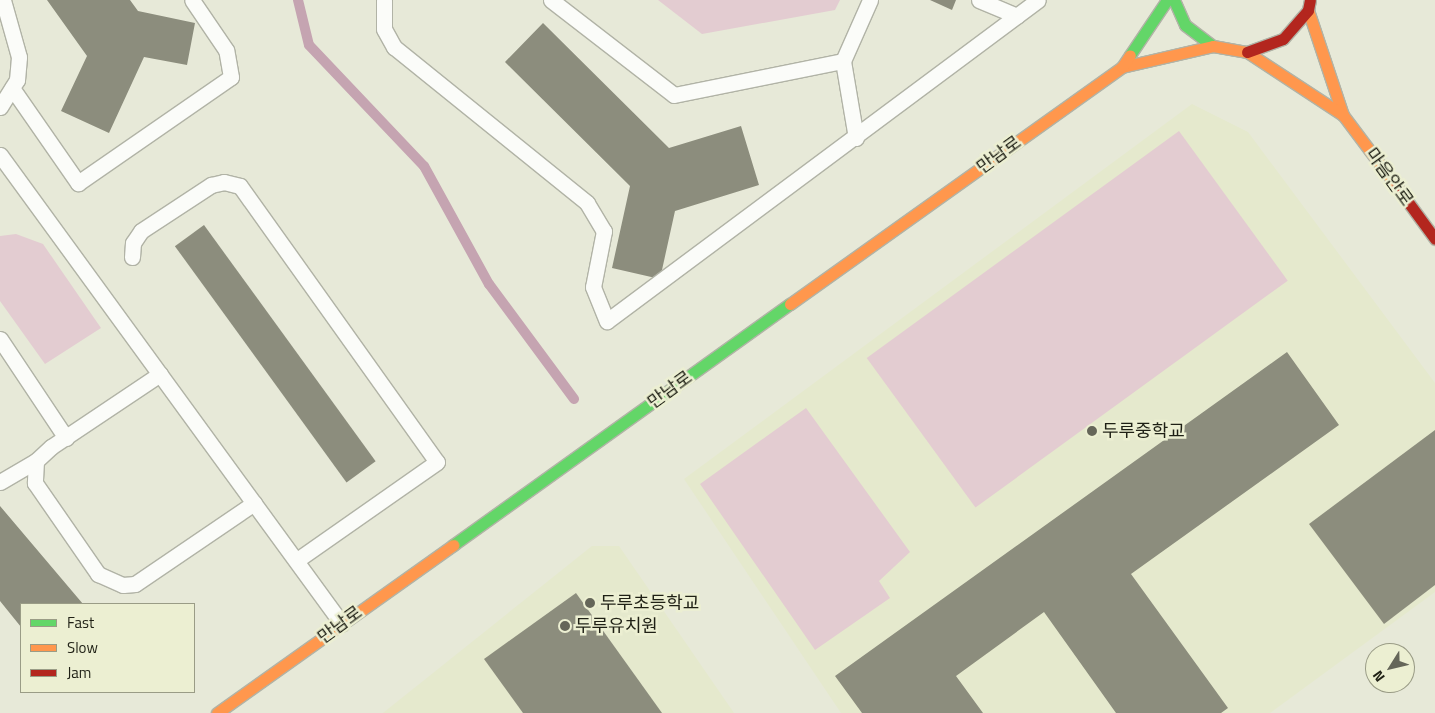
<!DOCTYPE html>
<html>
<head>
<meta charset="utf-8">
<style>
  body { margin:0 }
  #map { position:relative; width:1435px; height:713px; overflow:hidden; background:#e7e9d8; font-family:"Titillium Web","Noto Sans KR",sans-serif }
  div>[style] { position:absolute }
  .built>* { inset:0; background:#e5e9cd }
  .green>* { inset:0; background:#e3ccd1; transform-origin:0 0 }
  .stream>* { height:10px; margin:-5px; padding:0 5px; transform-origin:5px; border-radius:5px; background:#c5a4b1 }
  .building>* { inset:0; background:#8c8d7d; transform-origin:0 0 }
  .roads { filter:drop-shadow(1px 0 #b1b3a6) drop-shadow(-1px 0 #b1b3a6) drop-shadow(0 1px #b1b3a6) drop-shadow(0 -1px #b1b3a6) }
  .lane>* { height:15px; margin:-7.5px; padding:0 7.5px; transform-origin:7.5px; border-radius:7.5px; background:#fbfcf9 }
  .fast>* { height:11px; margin:-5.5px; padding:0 5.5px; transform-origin:5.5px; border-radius:5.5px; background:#63d668 }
  .slow>* { height:11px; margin:-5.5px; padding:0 5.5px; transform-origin:5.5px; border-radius:5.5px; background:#ff974d }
  .jam>* { height:11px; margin:-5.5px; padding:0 5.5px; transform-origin:5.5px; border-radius:5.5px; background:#b3261e }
  .dots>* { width:14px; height:14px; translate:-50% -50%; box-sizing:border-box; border:2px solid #ecefd2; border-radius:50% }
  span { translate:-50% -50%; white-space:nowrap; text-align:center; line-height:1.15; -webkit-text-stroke:5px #ecefd2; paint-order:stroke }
  .street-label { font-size:18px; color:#1f2015 }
  .poi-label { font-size:18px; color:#1f2015 }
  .left { translate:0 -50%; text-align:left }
  .legend { position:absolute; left:20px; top:603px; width:175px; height:90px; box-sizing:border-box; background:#ecefd2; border:1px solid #9a9c86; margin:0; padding:6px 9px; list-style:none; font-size:15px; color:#1f2015 }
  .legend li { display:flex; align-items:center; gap:10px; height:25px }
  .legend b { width:25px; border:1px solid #9a9c86 }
  .north { position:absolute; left:1365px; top:643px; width:50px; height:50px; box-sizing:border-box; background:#ecefd2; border:1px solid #9a9c86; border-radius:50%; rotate:234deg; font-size:14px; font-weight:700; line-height:20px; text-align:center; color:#1f2015 }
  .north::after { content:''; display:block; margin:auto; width:18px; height:22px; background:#656659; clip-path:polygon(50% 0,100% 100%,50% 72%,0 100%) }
</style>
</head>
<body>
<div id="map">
  <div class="built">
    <i style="clip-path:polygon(1192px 104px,1248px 132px,1435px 383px,1435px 592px,1270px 713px,841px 713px,684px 479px)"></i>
    <i style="clip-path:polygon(592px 546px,619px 546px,734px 713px,383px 713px)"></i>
  </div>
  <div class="green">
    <i style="clip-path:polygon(658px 0,840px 0,835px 10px,702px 34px)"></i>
    <i style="left:1179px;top:131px;width:185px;height:386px;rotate:54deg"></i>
    <i style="clip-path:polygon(16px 234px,43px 244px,101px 328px,45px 364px,0 301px,0 236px)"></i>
    <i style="clip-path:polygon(806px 408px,910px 552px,879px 581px,890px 598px,815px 650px,700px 484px)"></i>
  </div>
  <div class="stream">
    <i style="left:298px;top:0;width:46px;rotate:76.3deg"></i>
    <i style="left:309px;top:45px;width:167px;rotate:46.5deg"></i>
    <i style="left:424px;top:166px;width:135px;rotate:61.2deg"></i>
    <i style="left:489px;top:284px;width:143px;rotate:53.5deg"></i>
  </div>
  <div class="building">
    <i style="clip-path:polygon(47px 0,130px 0,138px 11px,195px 23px,187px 65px,144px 57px,109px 133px,61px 111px,87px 56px)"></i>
    <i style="clip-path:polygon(930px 0,956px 0,952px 10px)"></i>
    <i style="clip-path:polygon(543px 23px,669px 148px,741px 126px,759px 185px,675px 211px,660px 279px,612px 268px,630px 186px,505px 62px)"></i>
    <i style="left:204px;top:225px;width:292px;height:36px;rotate:54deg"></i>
    <i style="clip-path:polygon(1287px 352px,1339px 425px,1131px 574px,1228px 708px,1221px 713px,1116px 713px,1044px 612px,956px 676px,983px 713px,862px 713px,835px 676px)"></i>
    <i style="clip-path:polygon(1435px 430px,1435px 585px,1384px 624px,1309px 524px)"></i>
    <i style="clip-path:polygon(0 506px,83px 604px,21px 604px,21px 627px,0 601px)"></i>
    <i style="clip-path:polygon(576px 593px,662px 713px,523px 713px,484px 659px)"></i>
  </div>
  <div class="roads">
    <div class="lane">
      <i style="left:384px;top:0;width:29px;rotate:90deg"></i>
      <i style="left:384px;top:29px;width:21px;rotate:61deg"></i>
      <i style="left:394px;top:47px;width:248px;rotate:38.9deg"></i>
      <i style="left:587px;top:203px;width:33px;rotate:59deg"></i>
      <i style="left:604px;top:231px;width:57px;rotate:101.1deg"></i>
      <i style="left:593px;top:287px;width:37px;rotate:68deg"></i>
      <i style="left:607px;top:321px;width:537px;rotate:-36.68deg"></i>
      <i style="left:551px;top:0;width:155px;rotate:37.7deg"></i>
      <i style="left:674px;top:95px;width:172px;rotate:-11.4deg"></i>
      <i style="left:979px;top:0;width:41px;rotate:22.8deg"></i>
      <i style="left:12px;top:88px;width:116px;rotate:55.2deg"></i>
      <i style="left:78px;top:183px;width:186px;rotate:-34.7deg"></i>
      <i style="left:231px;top:77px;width:27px;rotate:-100deg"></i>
      <i style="left:226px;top:50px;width:60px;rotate:-124.2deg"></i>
      <i style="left:0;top:107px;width:32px;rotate:-58deg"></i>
      <i style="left:17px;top:80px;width:23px;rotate:-85deg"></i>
      <i style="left:19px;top:57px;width:59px;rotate:-105.7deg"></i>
      <i style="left:856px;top:138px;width:78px;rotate:-99.6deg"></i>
      <i style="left:843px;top:61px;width:67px;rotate:-66.1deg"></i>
      <i style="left:0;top:155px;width:580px;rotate:53.9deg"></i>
      <i style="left:132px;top:257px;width:14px;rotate:-86deg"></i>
      <i style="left:133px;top:243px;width:14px;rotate:-56deg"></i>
      <i style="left:141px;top:231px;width:84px;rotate:-33.3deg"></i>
      <i style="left:211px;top:185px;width:13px;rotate:-13deg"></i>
      <i style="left:224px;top:182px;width:16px;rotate:14deg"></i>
      <i style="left:240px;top:186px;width:339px;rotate:54.5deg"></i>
      <i style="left:437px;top:462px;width:171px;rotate:145deg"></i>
      <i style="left:0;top:339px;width:119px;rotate:56.3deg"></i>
      <i style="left:160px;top:374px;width:131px;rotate:146.2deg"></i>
      <i style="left:51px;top:447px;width:21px;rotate:137deg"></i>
      <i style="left:36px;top:461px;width:22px;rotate:93deg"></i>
      <i style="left:35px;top:483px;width:111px;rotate:55.3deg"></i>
      <i style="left:98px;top:574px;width:27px;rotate:24deg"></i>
      <i style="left:123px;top:585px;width:12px;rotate:-5deg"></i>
      <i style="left:135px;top:584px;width:144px;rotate:-34.2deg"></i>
      <i style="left:0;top:482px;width:42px;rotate:-30.3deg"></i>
    </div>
    <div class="fast">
      <i style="left:1174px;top:0;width:27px;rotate:66deg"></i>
      <i style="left:1185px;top:25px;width:35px;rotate:37deg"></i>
      <i style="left:1130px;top:55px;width:66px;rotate:-56.1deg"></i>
      <i style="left:453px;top:545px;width:414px;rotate:-35.6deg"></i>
    </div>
    <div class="slow">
      <i style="left:1308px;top:10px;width:111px;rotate:71.6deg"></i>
      <i style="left:1343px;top:115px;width:90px;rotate:53.1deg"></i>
      <i style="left:1122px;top:67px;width:93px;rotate:-13deg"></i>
      <i style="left:1213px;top:46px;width:35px;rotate:10deg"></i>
      <i style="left:1247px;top:52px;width:115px;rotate:33.3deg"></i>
      <i style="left:790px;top:304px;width:408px;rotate:-35.5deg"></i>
      <i style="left:1122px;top:67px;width:14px;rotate:-56deg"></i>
      <i style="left:217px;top:713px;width:290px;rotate:-35.4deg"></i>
    </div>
    <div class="jam">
      <i style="left:1247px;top:52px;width:38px;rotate:-20deg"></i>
      <i style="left:1283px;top:39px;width:38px;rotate:-49deg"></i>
      <i style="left:1308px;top:10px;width:10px;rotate:-79deg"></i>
      <i style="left:1397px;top:187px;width:64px;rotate:53.8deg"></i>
    </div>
  </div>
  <div class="dots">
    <i style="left:1092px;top:431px;background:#656659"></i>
    <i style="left:590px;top:603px;background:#656659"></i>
    <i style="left:565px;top:626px;background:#656659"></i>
  </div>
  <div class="street-label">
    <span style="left:999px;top:155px;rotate:-36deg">만남로</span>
    <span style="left:1389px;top:177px;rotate:54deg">마음안로</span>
    <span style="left:670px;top:390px;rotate:-36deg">만남로</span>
    <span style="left:340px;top:625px;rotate:-36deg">만남로</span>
  </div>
  <div class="poi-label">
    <span class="left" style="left:1102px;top:431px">두루중학교</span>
    <span class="left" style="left:600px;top:603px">두루초등학교</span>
    <span class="left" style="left:575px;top:626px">두루유치원</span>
  </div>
  <ul class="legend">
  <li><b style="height:6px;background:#63d668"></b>Fast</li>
  <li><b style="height:6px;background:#ff974d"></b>Slow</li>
  <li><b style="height:6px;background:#b3261e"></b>Jam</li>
  </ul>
  <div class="north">N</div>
</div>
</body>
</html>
